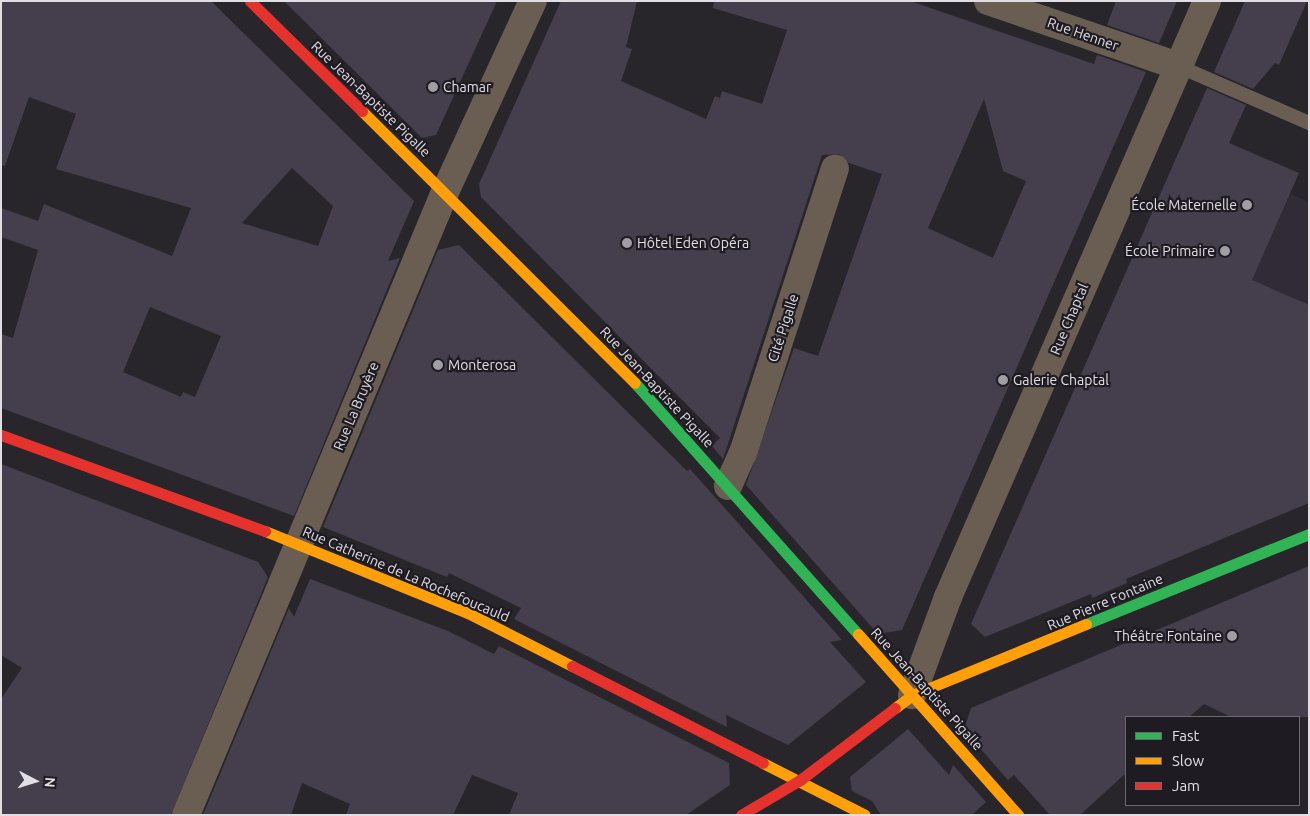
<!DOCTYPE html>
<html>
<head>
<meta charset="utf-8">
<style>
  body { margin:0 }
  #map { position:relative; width:1310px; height:816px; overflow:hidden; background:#28262a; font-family:Ubuntu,sans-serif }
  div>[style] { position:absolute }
  .built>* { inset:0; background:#302b37 }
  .building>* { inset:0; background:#453f4d }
  .lane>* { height:14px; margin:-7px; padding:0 7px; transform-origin:7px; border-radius:7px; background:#6a5e53 }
  .street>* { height:28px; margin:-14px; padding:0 14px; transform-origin:14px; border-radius:14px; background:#6a5e53 }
  .fast>* { height:11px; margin:-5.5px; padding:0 5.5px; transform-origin:5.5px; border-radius:5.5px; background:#30b455 }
  .slow>* { height:11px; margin:-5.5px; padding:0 5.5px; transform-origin:5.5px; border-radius:5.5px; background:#ff9f0a }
  .jam>* { height:11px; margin:-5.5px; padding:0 5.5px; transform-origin:5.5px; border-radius:5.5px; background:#e5322d }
  .dots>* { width:14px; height:14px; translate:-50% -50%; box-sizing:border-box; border:2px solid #1e1b22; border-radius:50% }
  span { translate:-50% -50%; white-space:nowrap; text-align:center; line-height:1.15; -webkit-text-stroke:4.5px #1e1b22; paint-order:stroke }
  .street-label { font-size:14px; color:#e1dfe5 }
  .poi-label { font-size:14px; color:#e1dfe5 }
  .left { translate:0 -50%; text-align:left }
  .right { translate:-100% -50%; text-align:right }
  .frame { position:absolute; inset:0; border:2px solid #e1dfe5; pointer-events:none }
  .legend { position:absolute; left:1125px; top:716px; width:175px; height:90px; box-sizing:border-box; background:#1e1b22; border:1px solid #6c6970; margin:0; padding:6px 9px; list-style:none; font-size:15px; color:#e1dfe5 }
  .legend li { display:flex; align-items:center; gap:10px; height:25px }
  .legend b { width:25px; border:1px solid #6c6970 }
  .north { position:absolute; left:10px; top:756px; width:50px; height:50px; -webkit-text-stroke:4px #1e1b22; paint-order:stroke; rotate:95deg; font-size:14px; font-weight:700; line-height:20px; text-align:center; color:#e1dfe5 }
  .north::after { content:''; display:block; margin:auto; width:18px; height:22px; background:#e1dfe5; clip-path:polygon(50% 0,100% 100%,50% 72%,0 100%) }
</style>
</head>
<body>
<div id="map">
  <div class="built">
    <i style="clip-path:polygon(1181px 146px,1309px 202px,1309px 329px,1135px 251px)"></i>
  </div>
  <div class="building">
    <i style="clip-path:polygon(evenodd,1px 1px,211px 1px,414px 201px,388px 261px,400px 258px,294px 516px,1px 408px,1px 334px,13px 338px,38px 250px,1px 237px,1px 208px,38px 221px,44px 204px,172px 256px,191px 208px,56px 169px,76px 114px,29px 97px,5px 166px,1px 165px,1px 1px,292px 168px,333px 206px,318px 246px,242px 223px,292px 168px,1px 1px,150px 307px,221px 336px,195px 397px,183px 392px,181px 397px,123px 372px,150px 307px)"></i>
    <i style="clip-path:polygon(284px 1px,497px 1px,436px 135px,422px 138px)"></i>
    <i style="clip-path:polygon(evenodd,561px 1px,637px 1px,626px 47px,632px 49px,621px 81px,706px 119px,715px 96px,720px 98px,722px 91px,762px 104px,787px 30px,713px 8px,714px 1px,910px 1px,1094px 64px,1097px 55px,1146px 72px,902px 630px,878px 634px,746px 485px,794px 348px,818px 356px,882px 174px,849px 163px,839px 154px,822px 155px,723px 459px,712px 446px,720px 438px,481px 197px,479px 184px,561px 1px,984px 99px,1003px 171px,1026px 181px,993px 258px,928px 228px,984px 99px)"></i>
    <i style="clip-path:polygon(1116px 1px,1177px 1px,1159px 43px,1107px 25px)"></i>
    <i style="clip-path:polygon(1245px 1px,1307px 1px,1279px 65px,1275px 63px,1253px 89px,1214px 72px)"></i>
    <i style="clip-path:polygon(1207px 88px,1246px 105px,1229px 143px,1299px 173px,1252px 280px,1309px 305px,1309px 503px,1126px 579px,1127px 583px,1092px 598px,1091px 594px,985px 637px,971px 624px)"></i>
    <i style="clip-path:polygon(459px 245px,687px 471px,690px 469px,842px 640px,830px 642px,866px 682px,788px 745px,726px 715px,727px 727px,514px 619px,521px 608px,449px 573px,447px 577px,323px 527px,438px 250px)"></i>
    <i style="clip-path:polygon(1px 464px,258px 562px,268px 577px,171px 815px,1px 815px,1px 699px,22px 668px,1px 655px)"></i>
    <i style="clip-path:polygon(1309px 566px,1309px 717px,1231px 717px,1204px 704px,1189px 717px,1126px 717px,1126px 773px,1080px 815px,1050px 815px,1014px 775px,1008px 780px,964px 730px,971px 708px)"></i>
    <i style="clip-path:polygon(310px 579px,448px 631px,494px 654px,499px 646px,729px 763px,730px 785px,686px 815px,509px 815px,518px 793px,472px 775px,453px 815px,346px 815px,350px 804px,302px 783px,291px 815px,203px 815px,289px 608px,294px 617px)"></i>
    <i style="clip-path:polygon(908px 729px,949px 775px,953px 765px,986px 802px,972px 815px,881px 815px,872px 801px,852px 791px,850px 777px)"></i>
  </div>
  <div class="lane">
    <i style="left:1178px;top:66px;width:143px;rotate:23.5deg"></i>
  </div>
  <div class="street">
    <i style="left:988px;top:1px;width:201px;rotate:18.9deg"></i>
    <i style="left:728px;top:486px;width:36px;rotate:-66deg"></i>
    <i style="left:743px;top:453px;width:299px;rotate:-72.1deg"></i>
    <i style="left:912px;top:695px;width:104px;rotate:-69.8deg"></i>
    <i style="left:948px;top:597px;width:650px;rotate:-66.51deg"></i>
    <i style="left:186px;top:815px;width:675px;rotate:-67.43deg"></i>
    <i style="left:445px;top:192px;width:210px;rotate:-65.3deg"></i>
  </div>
  <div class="fast">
    <i style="left:635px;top:383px;width:336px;rotate:48.4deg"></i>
    <i style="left:1086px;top:624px;width:240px;rotate:-22deg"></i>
  </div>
  <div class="slow">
    <i style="left:362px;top:111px;width:385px;rotate:44.9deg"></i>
    <i style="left:265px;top:531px;width:219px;rotate:22deg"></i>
    <i style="left:468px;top:613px;width:117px;rotate:27deg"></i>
    <i style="left:858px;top:634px;width:242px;rotate:48.5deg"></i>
    <i style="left:895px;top:708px;width:21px;rotate:-37deg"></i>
    <i style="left:912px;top:695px;width:188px;rotate:-22.2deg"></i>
    <i style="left:763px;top:763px;width:114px;rotate:27deg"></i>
  </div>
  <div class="jam">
    <i style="left:250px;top:1px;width:157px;rotate:44.5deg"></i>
    <i style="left:1px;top:435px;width:281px;rotate:20deg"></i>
    <i style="left:572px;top:666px;width:214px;rotate:26.9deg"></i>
    <i style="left:741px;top:815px;width:69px;rotate:-30.7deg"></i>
    <i style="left:800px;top:780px;width:119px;rotate:-37.2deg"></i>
  </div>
  <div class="dots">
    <i style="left:433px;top:87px;background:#a09ea4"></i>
    <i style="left:1247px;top:205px;background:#a09ea4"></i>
    <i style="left:627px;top:243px;background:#a09ea4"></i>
    <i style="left:1225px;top:251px;background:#a09ea4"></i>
    <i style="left:438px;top:365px;background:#a09ea4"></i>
    <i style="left:1003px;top:380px;background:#a09ea4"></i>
    <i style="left:1232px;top:636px;background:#a09ea4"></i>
  </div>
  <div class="street-label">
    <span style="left:1083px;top:34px;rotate:19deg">Rue Henner</span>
    <span style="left:371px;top:99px;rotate:44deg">Rue Jean-Baptiste Pigalle</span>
    <span style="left:1069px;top:319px;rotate:-67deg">Rue Chaptal</span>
    <span style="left:783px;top:328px;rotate:-72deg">Cité Pigalle</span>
    <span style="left:657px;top:387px;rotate:47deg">Rue Jean-Baptiste Pigalle</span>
    <span style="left:356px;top:406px;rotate:-67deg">Rue La Bruyère</span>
    <span style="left:406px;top:574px;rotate:23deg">Rue Catherine de La Rochefoucauld</span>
    <span style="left:1105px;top:602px;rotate:-23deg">Rue Pierre Fontaine</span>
    <span style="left:927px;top:689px;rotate:48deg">Rue Jean-Baptiste Pigalle</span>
  </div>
  <div class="poi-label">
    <span class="left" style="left:443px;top:87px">Chamar</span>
    <span class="right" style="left:1237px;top:205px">École Maternelle</span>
    <span class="left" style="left:637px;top:243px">Hôtel Eden Opéra</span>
    <span class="right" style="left:1215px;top:251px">École Primaire</span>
    <span class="left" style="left:448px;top:365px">Monterosa</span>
    <span class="left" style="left:1013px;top:380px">Galerie Chaptal</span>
    <span class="right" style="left:1222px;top:636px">Théâtre Fontaine</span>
  </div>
  <div class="frame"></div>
  <ul class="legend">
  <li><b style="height:6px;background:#30b455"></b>Fast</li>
  <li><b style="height:6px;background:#ff9f0a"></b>Slow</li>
  <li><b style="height:6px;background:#e5322d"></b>Jam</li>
  </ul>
  <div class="north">N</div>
</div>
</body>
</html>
